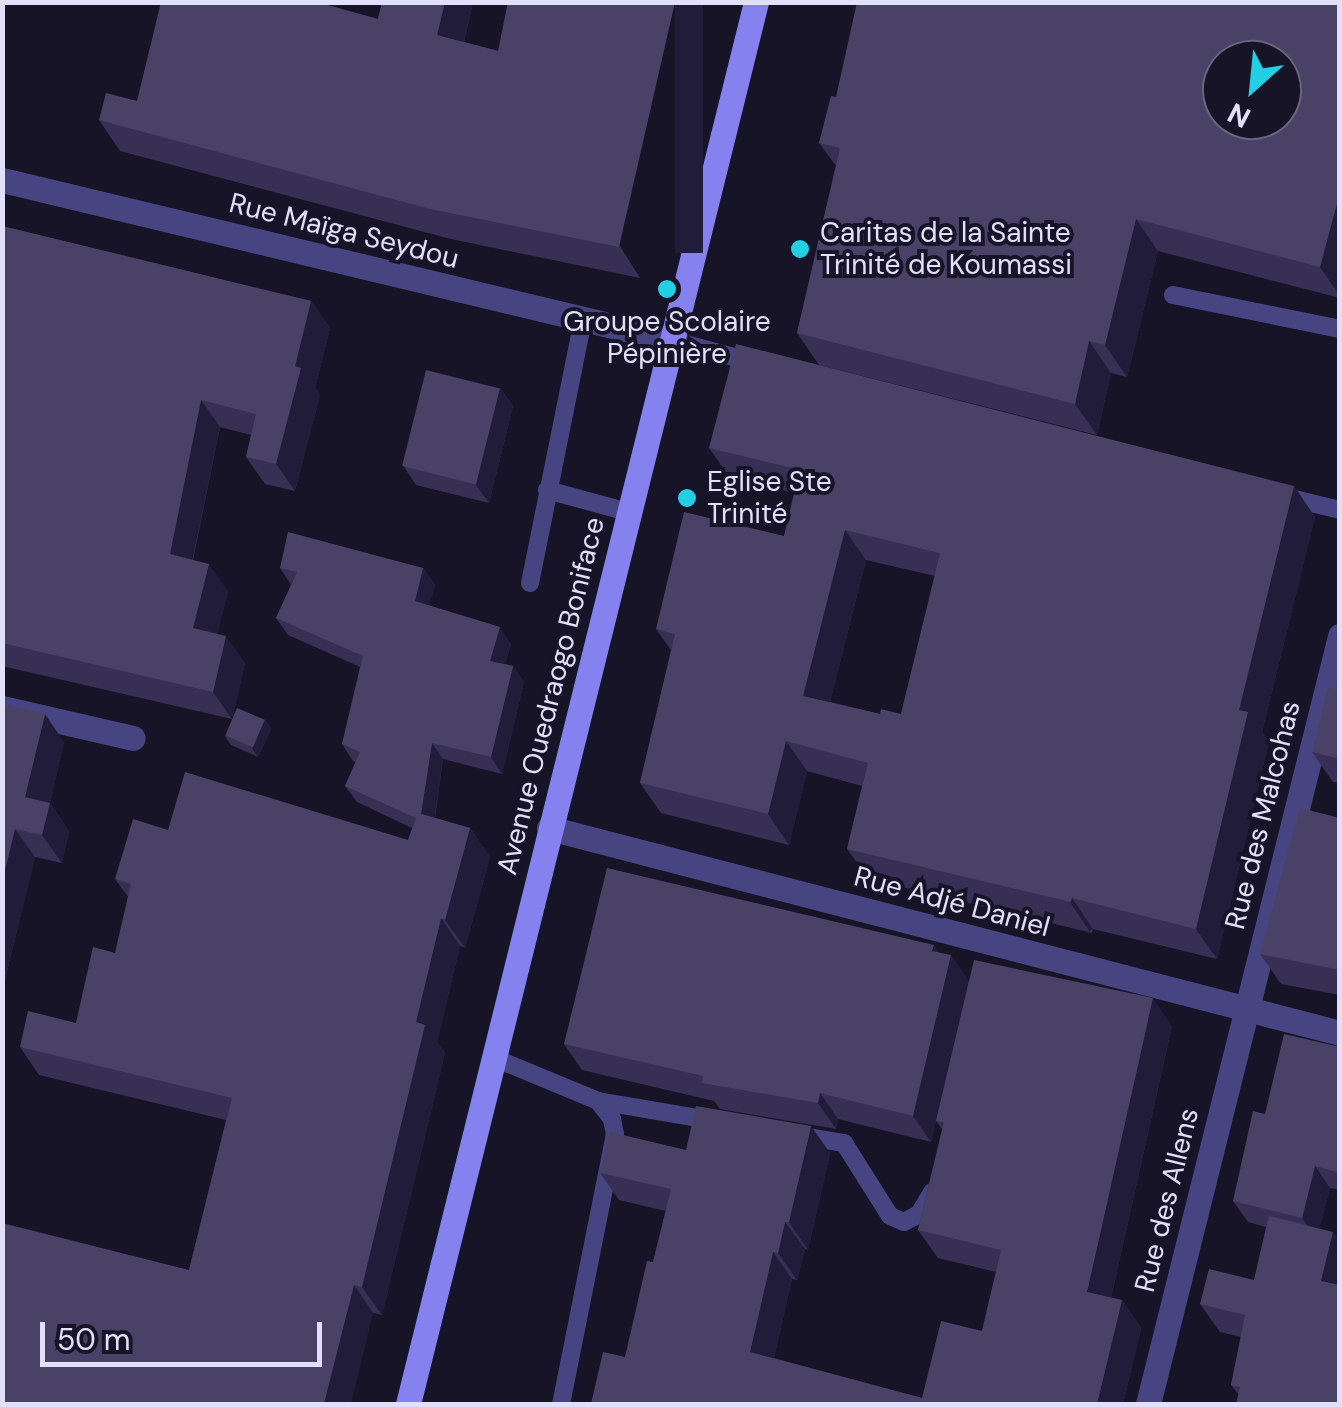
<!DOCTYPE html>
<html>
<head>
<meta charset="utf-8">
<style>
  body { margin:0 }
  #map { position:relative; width:1342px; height:1407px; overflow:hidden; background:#171428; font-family:"DM Sans",sans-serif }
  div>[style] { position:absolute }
  .lane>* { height:18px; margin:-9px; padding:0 9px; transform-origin:9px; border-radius:9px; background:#474581 }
  .street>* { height:25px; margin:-12.5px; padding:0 12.5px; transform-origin:12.5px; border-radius:12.5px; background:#474581 }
  .secondary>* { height:25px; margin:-12.5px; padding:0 12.5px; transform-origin:12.5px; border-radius:12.5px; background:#8582ef }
  .wall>* { inset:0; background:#372f54 }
  .shaded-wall>* { inset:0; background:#221c3b; transform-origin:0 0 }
  .building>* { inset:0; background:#494266; transform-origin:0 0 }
  .dots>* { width:28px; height:28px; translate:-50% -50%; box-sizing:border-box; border:5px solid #171428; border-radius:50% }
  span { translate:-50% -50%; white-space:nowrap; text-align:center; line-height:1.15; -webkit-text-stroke:8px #171428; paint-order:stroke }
  .street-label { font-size:28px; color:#e2dffb }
  .poi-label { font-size:28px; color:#e2dffb }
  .left { translate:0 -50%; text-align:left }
  .frame { position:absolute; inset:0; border:5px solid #e2dffb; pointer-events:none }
  .north { position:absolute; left:1202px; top:40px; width:100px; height:100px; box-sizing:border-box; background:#171428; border:2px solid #68657c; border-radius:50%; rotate:207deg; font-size:28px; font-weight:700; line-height:40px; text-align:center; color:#e2dffb }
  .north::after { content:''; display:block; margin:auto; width:35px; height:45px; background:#23cfe3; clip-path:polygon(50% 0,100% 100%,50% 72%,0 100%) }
  .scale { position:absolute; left:40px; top:1322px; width:282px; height:45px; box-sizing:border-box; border:5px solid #e2dffb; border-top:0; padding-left:12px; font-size:30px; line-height:35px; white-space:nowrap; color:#e2dffb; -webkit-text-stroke:8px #171428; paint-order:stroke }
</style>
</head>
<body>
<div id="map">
  <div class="lane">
    <i style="left:1173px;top:295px;width:170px;rotate:11.5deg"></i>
    <i style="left:671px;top:340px;width:84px;rotate:15.2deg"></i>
    <i style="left:547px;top:490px;width:84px;rotate:15.2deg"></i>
    <i style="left:1282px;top:496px;width:60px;rotate:13.6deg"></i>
    <i style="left:530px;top:583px;width:269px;rotate:-78.6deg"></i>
    <i style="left:492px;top:1057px;width:115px;rotate:22.5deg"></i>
    <i style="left:598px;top:1101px;width:23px;rotate:52deg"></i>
    <i style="left:612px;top:1119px;width:15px;rotate:79deg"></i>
    <i style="left:615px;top:1134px;width:275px;rotate:101.3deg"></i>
    <i style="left:598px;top:1101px;width:120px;rotate:9.6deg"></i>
    <i style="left:801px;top:1136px;width:44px;rotate:9.2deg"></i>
    <i style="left:844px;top:1143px;width:86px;rotate:57.8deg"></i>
    <i style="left:890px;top:1216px;width:15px;rotate:23deg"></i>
    <i style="left:904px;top:1222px;width:17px;rotate:-28deg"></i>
    <i style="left:919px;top:1214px;width:26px;rotate:-59deg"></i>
  </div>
  <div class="street">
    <i style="left:2px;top:180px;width:688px;rotate:13.45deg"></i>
    <i style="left:2px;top:708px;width:134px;rotate:12.9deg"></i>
    <i style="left:549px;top:828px;width:817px;rotate:14.53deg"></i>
    <i style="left:1148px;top:1404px;width:792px;rotate:-75.96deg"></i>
  </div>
  <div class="secondary">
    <i style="left:408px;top:1404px;width:1445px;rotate:-76.06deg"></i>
  </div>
  <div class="wall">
    <i style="clip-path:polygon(382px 2px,473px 2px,464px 42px,498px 51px,640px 278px,451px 239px,120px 151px,99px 120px,137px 101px,378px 19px)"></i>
    <i style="clip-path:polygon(1340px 2px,1340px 298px,1158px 251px,1127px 377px,1111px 373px,1097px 435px,819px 365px,797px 333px,836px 166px,819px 143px,836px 97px)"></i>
    <i style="clip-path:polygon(2px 226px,311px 301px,330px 328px,315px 388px,320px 395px,295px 491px,265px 484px,246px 457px,251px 435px,220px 427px,193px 560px,228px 591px,217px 634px,245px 663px,232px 719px,2px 666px)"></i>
    <i style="clip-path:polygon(500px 388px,513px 406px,489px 503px,416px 485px,404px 467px)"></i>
    <i style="clip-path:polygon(evenodd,709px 448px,1294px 486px,1315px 517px,1262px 732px,1269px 742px,1217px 959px,1093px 929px,1092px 933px,869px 879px,847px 849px,862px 786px,807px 771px,789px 845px,661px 813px,640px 783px,671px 650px,656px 629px,784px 536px,794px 493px,730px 478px,709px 448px,866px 560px,935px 576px,901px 714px,880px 714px,830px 702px,866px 560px)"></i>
    <i style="clip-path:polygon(280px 568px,423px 568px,435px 585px,429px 605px,511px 644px,505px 664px,513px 666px,524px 682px,502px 774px,443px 759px,435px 818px,470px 828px,490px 857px,465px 948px,460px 946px,437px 1042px,445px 1053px,382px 1315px,189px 1270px,226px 1120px,39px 1075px,20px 1047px,76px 1023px,115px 953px,128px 897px,115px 879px,168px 830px,408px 840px,412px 828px,357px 802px,345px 786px,356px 762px,353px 761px,342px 744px,360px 667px,288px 635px,276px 618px,291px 585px)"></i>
    <i style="clip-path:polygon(1340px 690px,1340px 783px,1333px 782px,1312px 752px)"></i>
    <i style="clip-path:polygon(2px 704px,64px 742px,50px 803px,69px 831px,62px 863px,35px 857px,2px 992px)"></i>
    <i style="clip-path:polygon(265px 720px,271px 729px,258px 757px,231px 745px,225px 736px)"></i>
    <i style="clip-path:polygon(1340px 818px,1340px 995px,1281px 984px,1260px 954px)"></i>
    <i style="clip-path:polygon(939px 953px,969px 981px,1172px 1026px,1111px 1298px,1122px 1300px,1141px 1328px,1123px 1404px,591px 1404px,625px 1357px,653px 1262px,666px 1211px,619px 1200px,600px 1173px,686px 1150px,830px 1153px,808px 1250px,805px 1249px,797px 1280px,792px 1279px,774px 1358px,922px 1398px,982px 1331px,996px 1272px,938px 1258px,918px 1230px,942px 1129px,936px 1121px,931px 1142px,838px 1119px,836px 1129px,720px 1109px,714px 1101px,582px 1070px,564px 1044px)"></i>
    <i style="clip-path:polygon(1340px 1047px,1340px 1190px,1330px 1188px,1319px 1229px,1239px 1395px,1231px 1385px,1241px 1337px,1220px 1332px,1200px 1304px,1254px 1280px,1266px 1227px,1248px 1222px,1233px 1201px,1265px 1114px)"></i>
  </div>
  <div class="shaded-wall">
    <i style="clip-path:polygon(445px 2px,473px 2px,458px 65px,437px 35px)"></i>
    <i style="left:675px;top:2px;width:28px;height:251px"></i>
    <i style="clip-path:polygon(1340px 192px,1340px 296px,1320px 267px)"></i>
    <i style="clip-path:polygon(1136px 219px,1158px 251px,1127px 377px,1105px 345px)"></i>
    <i style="clip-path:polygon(311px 301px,330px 328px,315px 388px,320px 395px,295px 491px,276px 464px,295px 366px)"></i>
    <i style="clip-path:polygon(1089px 341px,1111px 373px,1097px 435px,1075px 404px)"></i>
    <i style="clip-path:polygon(500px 388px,513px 406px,489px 503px,476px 485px)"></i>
    <i style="clip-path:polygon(201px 400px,220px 427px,188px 581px,170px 554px)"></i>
    <i style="clip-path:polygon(1294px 486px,1315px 517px,1262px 732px,1269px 742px,1217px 959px,1196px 929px,1239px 710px)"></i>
    <i style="clip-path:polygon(845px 530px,866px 560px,824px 726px,803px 696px)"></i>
    <i style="clip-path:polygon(209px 564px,228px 591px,212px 655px,193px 628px)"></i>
    <i style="clip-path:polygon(423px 568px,435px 585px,426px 617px,415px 601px)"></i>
    <i style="clip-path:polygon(500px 627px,511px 644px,501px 677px,490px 661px)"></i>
    <i style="clip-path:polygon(226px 636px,245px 663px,232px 719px,213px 692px)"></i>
    <i style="clip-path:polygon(513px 666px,524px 682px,502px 774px,491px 757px)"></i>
    <i style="clip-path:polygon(45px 714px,64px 742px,50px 803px,69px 831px,62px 863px,42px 835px,25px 797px)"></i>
    <i style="clip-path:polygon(265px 720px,271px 729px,258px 757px,252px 748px)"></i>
    <i style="clip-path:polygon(786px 741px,807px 771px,789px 845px,768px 814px)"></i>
    <i style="clip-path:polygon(432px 743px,443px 759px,432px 837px,420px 820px)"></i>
    <i style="clip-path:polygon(470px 828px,490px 857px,465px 948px,445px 920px)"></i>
    <i style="clip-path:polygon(15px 829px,35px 857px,2px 992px,2px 882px)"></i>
    <i style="left:1072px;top:898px;width:37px;height:4px;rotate:56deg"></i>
    <i style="clip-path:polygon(441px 918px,460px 946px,437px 1042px,445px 1053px,382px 1315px,362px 1287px,416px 1022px)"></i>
    <i style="clip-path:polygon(934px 945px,948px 966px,951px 955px,969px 981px,931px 1142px,913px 1116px)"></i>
    <i style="clip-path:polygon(1153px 998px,1172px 1026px,1106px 1320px,1087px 1292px)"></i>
    <i style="clip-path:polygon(820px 1093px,838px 1119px,836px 1129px,818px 1103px)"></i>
    <i style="clip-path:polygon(811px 1126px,830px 1153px,808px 1250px,789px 1222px)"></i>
    <i style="clip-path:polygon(1315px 1166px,1330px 1188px,1317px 1239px,1302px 1218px)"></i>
    <i style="clip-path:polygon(785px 1222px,805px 1249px,797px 1280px,778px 1253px)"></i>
    <i style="clip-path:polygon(1333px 1232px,1340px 1241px,1340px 1306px,1321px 1281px)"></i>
    <i style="clip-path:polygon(773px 1252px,792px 1279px,769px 1380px,750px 1352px)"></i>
    <i style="clip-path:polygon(354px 1285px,373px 1313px,351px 1404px,324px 1404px)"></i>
    <i style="clip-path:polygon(1122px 1300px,1141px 1328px,1123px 1404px,1097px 1404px)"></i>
  </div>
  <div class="building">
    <i style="clip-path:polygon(161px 2px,317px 2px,378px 19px,382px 2px,445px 2px,437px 35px,498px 51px,508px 2px,675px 2px,619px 247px,430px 209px,99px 120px,106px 93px,137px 101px)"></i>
    <i style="clip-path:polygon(evenodd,857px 2px,1340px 2px,1340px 192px,1320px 267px,1136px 219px,1105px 345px,1089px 341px,1075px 404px,797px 333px,840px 148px,819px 143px,831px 96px,836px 97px,857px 2px,1222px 60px,1282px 60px,1282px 120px,1222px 120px,1222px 60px)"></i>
    <i style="clip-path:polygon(2px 226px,311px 301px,295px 366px,301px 368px,276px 464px,246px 457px,256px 414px,201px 400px,170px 554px,209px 564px,193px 628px,226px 636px,213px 692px,2px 643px)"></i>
    <i style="clip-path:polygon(evenodd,736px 344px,1294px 486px,1239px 710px,1248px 712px,1196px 929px,1072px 898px,1071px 902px,847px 849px,868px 763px,786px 741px,768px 814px,640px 783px,675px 634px,656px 629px,684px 512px,784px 536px,800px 470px,709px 448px,736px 344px,845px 530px,940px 553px,901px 714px,881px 709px,880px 714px,803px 696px,845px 530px)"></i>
    <i style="left:426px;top:370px;width:76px;height:99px;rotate:14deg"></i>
    <i style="clip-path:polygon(288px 532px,423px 568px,415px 601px,500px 627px,490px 661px,513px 666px,491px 757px,432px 743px,421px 814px,418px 813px,416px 818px,345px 786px,360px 752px,342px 744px,363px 656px,276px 618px,297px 572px,280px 568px)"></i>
    <i style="clip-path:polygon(1328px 687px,1340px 690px,1340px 759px,1312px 752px)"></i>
    <i style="clip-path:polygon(2px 704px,45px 714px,25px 797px,50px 803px,42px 835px,15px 829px,2px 882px)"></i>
    <i style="left:237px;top:708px;width:30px;height:30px;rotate:23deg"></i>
    <i style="clip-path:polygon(185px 772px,408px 840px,418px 813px,470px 828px,445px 920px,441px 918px,416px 1022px,425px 1025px,362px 1287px,354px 1285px,324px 1404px,2px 1404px,2px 1223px,189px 1270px,232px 1098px,20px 1047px,28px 1011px,76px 1023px,93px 947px,115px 953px,131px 884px,115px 879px,133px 819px,168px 830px)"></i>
    <i style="clip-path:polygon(1300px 808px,1340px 818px,1340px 970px,1260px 954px)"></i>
    <i style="clip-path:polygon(607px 868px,934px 945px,932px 951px,951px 955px,913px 1116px,820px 1093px,818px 1103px,702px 1083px,703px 1076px,564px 1044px)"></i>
    <i style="clip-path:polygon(974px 960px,1153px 998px,1087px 1292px,1122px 1300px,1097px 1404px,591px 1404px,603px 1352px,625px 1357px,647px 1261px,653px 1262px,671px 1189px,600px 1173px,610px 1132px,686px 1150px,696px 1106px,811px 1126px,789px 1222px,785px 1222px,778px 1253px,773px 1252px,750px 1352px,922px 1398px,941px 1321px,982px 1331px,1001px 1250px,918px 1230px,944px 1122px,936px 1121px)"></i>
    <i style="clip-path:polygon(1284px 1034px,1340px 1047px,1340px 1173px,1315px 1166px,1302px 1218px,1233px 1201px,1253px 1111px,1265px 1114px)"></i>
    <i style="clip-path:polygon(1269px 1216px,1333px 1232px,1321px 1281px,1340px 1285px,1340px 1404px,1236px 1404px,1240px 1387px,1231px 1385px,1245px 1315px,1200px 1304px,1209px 1269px,1254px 1280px)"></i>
  </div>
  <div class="dots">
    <i style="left:800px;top:249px;background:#23cfe3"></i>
    <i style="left:667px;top:289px;background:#23cfe3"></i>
    <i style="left:687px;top:498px;background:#23cfe3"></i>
  </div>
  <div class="street-label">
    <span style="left:344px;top:231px;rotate:14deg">Rue Maïga Seydou</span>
    <span style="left:551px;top:696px;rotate:-76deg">Avenue Ouedraogo Boniface</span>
    <span style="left:1263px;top:815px;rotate:-76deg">Rue des Malcohas</span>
    <span style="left:952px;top:902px;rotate:15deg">Rue Adjé Daniel</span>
    <span style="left:1167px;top:1200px;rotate:-76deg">Rue des Allens</span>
  </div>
  <div class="poi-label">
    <span class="left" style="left:820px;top:249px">Caritas de la Sainte<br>Trinité de Koumassi</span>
    <span style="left:667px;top:338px">Groupe Scolaire<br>Pépinière</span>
    <span class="left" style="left:707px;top:498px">Eglise Ste<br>Trinité</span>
  </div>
  <div class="frame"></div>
  <div class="north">N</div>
  <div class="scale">50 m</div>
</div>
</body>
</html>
